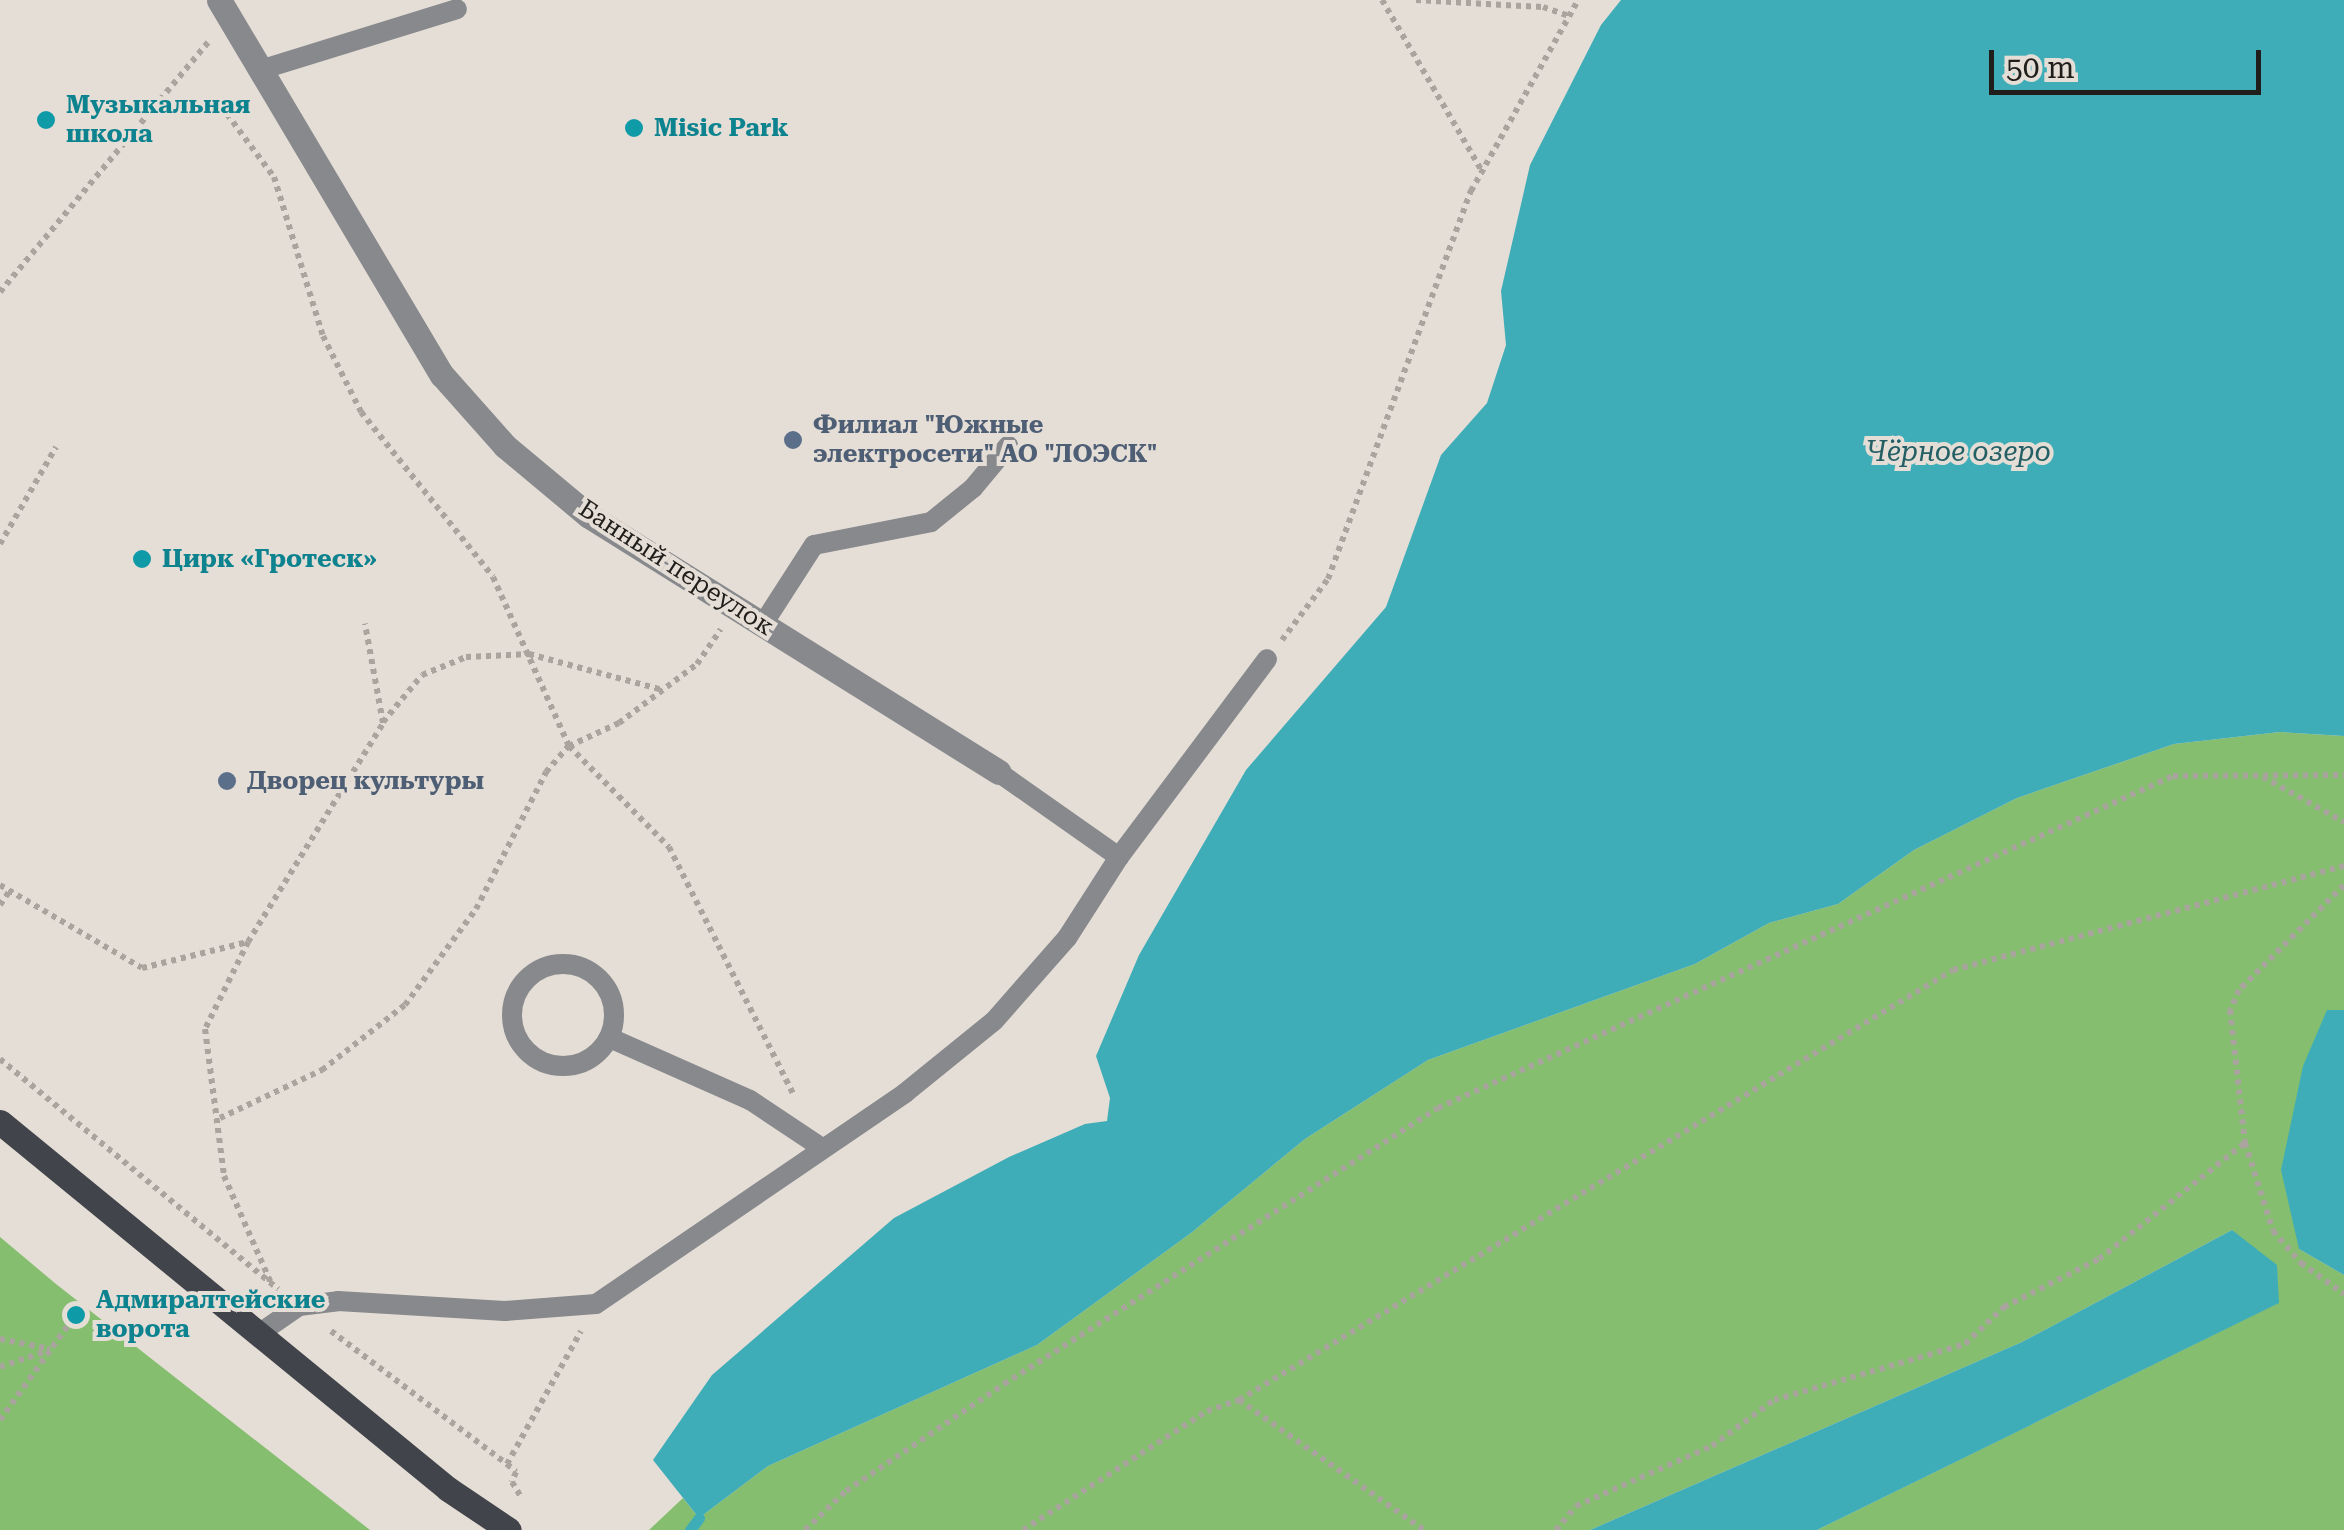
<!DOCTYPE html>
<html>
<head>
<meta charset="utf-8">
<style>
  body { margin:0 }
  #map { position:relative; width:2344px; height:1530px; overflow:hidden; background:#e5ded6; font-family:"Roboto Serif",serif }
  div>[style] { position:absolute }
  .forest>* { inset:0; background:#85be6f }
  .water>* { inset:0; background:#3fadb8 }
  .stream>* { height:11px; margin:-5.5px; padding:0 5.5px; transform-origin:5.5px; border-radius:5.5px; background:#3fadb8 }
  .path>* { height:6px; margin-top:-3px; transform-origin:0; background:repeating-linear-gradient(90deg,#a9a49d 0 5px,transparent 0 10px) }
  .lane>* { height:20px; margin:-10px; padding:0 10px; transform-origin:10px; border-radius:10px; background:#87898d }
  .lane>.ring { margin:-10px; padding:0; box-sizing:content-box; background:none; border:20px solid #87898d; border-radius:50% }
  .street>* { height:25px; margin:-12.5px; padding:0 12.5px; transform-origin:12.5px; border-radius:12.5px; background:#87898d }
  .primary>* { height:25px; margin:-12.5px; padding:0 12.5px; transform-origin:12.5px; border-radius:12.5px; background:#41444a }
  .dots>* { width:28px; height:28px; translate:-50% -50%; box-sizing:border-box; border:5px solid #e5ded6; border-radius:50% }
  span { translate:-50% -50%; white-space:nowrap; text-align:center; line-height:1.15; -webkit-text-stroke:8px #e5ded6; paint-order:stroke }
  .culture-label { font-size:25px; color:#0d838f; font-weight:700 }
  .left { translate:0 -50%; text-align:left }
  .service-label { font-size:25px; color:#4e5e75; font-weight:700 }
  .street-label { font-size:25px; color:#201e1b }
  .water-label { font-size:28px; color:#235f65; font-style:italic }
  .scale { position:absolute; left:1989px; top:50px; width:272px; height:45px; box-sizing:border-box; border:5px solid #201e1b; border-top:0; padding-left:12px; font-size:30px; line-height:35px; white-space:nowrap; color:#201e1b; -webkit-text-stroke:8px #e5ded6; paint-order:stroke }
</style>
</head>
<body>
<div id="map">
  <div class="forest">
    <i style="clip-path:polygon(2280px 732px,2344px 736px,2344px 1010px,2327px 1011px,2299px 1249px,2344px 1275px,2344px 1530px,1817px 1530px,2278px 1303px,2232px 1230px,2022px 1342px,1590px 1530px,649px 1530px,683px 1498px,699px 1518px,768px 1466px,1037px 1345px,1191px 1233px,1305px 1139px,1428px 1060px,1695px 964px,1769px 923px,1838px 904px,1914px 850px,2017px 798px,2174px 744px)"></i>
    <i style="clip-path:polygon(0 1237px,56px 1284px,370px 1530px,0 1530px)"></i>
  </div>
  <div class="water">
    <i style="clip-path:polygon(1621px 0,2344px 0,2344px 736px,2280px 732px,2174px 744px,2017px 798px,1914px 850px,1838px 904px,1769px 923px,1695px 964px,1428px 1060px,1305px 1139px,1191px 1233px,1037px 1345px,768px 1466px,699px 1518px,653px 1460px,712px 1375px,894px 1218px,1009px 1157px,1085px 1124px,1107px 1121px,1110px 1098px,1096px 1056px,1139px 955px,1246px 770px,1386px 607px,1441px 455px,1487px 403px,1506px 345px,1501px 291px,1530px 165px,1601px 25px)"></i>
    <i style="clip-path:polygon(2327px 1010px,2344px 1010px,2344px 1275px,2299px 1249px,2281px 1170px,2303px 1066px)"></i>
    <i style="clip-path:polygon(2232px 1230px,2277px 1265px,2279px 1303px,1817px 1530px,1590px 1530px,2022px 1342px)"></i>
  </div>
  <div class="stream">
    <i style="left:690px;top:1530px;width:15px;rotate:-53deg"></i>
  </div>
  <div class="path">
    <i style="left:1382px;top:0;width:198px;rotate:59.7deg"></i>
    <i style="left:1416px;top:0;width:127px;rotate:3.2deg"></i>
    <i style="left:1543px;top:7px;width:28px;rotate:19deg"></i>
    <i style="left:221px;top:106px;width:89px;rotate:53.3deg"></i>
    <i style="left:274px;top:177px;width:166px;rotate:72.9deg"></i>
    <i style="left:323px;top:336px;width:85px;rotate:63.4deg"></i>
    <i style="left:361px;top:412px;width:211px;rotate:51.3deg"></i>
    <i style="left:493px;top:577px;width:185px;rotate:65.8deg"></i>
    <i style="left:569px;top:746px;width:142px;rotate:45.3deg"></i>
    <i style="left:669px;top:847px;width:276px;rotate:63.3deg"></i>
    <i style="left:0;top:292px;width:327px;rotate:-50.2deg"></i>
    <i style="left:0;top:544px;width:112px;rotate:-60deg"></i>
    <i style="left:1282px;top:640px;width:76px;rotate:-53deg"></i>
    <i style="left:1328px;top:579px;width:414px;rotate:-69.8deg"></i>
    <i style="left:1471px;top:191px;width:219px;rotate:-60.7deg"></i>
    <i style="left:383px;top:722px;width:61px;rotate:-50.3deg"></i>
    <i style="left:422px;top:675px;width:48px;rotate:-22.2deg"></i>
    <i style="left:466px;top:657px;width:63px;rotate:-2.7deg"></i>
    <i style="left:529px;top:654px;width:138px;rotate:15.1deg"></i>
    <i style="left:2263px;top:777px;width:93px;rotate:29.1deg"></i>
    <i style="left:0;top:885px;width:164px;rotate:30.3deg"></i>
    <i style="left:142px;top:968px;width:109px;rotate:-13.8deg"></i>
    <i style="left:248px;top:942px;width:257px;rotate:-58.3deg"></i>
    <i style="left:383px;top:723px;width:101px;rotate:-100.3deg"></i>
    <i style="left:2344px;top:885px;width:148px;rotate:135deg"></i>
    <i style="left:2239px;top:990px;width:22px;rotate:114deg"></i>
    <i style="left:2230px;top:1010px;width:134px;rotate:83.6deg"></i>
    <i style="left:2245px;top:1143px;width:92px;rotate:72.3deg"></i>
    <i style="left:2273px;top:1231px;width:43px;rotate:48.8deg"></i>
    <i style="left:2301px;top:1263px;width:53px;rotate:35.8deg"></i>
    <i style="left:0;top:905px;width:18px;rotate:-56deg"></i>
    <i style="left:248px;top:942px;width:97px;rotate:116.3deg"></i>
    <i style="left:205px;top:1029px;width:148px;rotate:82.6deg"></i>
    <i style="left:224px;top:1176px;width:117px;rotate:66.3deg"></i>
    <i style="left:0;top:1059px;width:361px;rotate:39.6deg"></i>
    <i style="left:220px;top:1118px;width:113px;rotate:-25.2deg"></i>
    <i style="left:322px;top:1070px;width:105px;rotate:-38.1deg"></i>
    <i style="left:405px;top:1005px;width:119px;rotate:-53.5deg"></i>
    <i style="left:476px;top:909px;width:154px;rotate:-62.9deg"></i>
    <i style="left:546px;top:772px;width:35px;rotate:-49deg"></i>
    <i style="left:569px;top:746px;width:55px;rotate:-24.7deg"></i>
    <i style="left:619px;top:723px;width:98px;rotate:-37.1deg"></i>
    <i style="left:697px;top:664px;width:42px;rotate:-55.6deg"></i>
    <i style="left:331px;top:1331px;width:221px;rotate:37.1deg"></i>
    <i style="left:507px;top:1464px;width:12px;rotate:42deg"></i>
    <i style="left:516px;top:1472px;width:11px;rotate:112deg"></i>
    <i style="left:512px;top:1482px;width:17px;rotate:59deg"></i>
    <i style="left:0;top:1339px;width:51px;rotate:11.3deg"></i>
    <i style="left:0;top:1367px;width:53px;rotate:-18.8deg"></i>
    <i style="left:1239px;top:1400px;width:226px;rotate:35.1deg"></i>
    <i style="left:0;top:1420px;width:118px;rotate:-54.3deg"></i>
    <i style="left:507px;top:1464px;width:152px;rotate:-60.9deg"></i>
    <i style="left:805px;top:1530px;width:57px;rotate:-43.6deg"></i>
    <i style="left:846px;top:1491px;width:191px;rotate:-34.1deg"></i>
    <i style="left:1004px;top:1384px;width:514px;rotate:-32.45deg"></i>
    <i style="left:1438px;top:1108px;width:807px;rotate:-24.31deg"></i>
    <i style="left:2173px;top:776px;width:171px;rotate:-0.3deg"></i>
    <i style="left:1023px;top:1530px;width:219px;rotate:-32.9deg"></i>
    <i style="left:1207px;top:1411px;width:34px;rotate:-19deg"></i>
    <i style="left:1239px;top:1400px;width:833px;rotate:-31.06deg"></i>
    <i style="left:1953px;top:970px;width:405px;rotate:-14.9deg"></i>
    <i style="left:1556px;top:1530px;width:31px;rotate:-50deg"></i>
    <i style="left:1576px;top:1506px;width:149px;rotate:-23.8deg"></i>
    <i style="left:1712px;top:1446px;width:77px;rotate:-36.6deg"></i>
    <i style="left:1774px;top:1400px;width:199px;rotate:-16.3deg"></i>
    <i style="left:1965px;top:1344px;width:54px;rotate:-43.5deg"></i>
    <i style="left:2004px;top:1307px;width:106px;rotate:-26.8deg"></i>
    <i style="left:2099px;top:1259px;width:186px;rotate:-38.5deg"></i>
  </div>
  <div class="lane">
    <i style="left:260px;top:70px;width:206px;rotate:-17.2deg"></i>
    <i style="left:763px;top:624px;width:94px;rotate:-57.2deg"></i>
    <i style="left:814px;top:545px;width:119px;rotate:-11.1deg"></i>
    <i style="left:931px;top:522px;width:54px;rotate:-39deg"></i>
    <i style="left:973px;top:488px;width:55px;rotate:-50.2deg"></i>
    <i style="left:998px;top:772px;width:148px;rotate:35.1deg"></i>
    <i class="ring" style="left:512px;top:964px;width:82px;height:82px"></i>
    <i style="left:610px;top:1038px;width:153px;rotate:23.9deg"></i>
    <i style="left:750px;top:1100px;width:83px;rotate:33.7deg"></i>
    <i style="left:257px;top:1335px;width:51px;rotate:-34.6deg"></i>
    <i style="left:299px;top:1306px;width:39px;rotate:-7deg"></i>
    <i style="left:338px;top:1301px;width:167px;rotate:3.4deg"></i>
    <i style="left:505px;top:1311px;width:91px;rotate:-4.4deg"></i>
    <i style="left:596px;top:1304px;width:374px;rotate:-34.3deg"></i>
    <i style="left:905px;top:1093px;width:114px;rotate:-39deg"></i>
    <i style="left:994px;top:1021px;width:111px;rotate:-48.7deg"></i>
    <i style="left:1067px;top:938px;width:96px;rotate:-57.3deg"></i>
    <i style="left:1119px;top:857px;width:247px;rotate:-53.2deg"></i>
  </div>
  <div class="street">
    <i style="left:219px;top:0;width:436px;rotate:59.3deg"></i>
    <i style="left:442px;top:375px;width:95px;rotate:48.4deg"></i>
    <i style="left:505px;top:446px;width:109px;rotate:39.8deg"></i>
    <i style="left:589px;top:516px;width:483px;rotate:32deg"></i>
  </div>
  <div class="primary">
    <i style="left:0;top:1122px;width:579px;rotate:39.32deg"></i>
    <i style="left:448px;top:1489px;width:73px;rotate:33.9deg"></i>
  </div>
  <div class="dots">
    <i style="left:46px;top:120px;background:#0f9aa8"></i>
    <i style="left:634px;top:128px;background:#0f9aa8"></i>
    <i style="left:793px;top:440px;background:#5c6f8a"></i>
    <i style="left:142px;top:559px;background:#0f9aa8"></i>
    <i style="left:227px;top:781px;background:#5c6f8a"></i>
    <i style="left:76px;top:1315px;background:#0f9aa8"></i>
  </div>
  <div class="culture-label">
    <span class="left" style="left:66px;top:120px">Музыкальная<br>школа</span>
    <span class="left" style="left:654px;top:128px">Misic Park</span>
    <span class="left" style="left:162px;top:559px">Цирк «Гротеск»</span>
    <span class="left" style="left:96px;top:1315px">Адмиралтейские<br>ворота</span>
  </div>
  <div class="service-label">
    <span class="left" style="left:813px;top:440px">Филиал "Южные<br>электросети" АО "ЛОЭСК"</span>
    <span class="left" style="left:247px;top:781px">Дворец культуры</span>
  </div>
  <div class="street-label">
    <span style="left:676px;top:568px;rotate:33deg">Банный переулок</span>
  </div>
  <div class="water-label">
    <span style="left:1958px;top:452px">Чёрное озеро</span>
  </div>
  <div class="scale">50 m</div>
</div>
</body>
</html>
